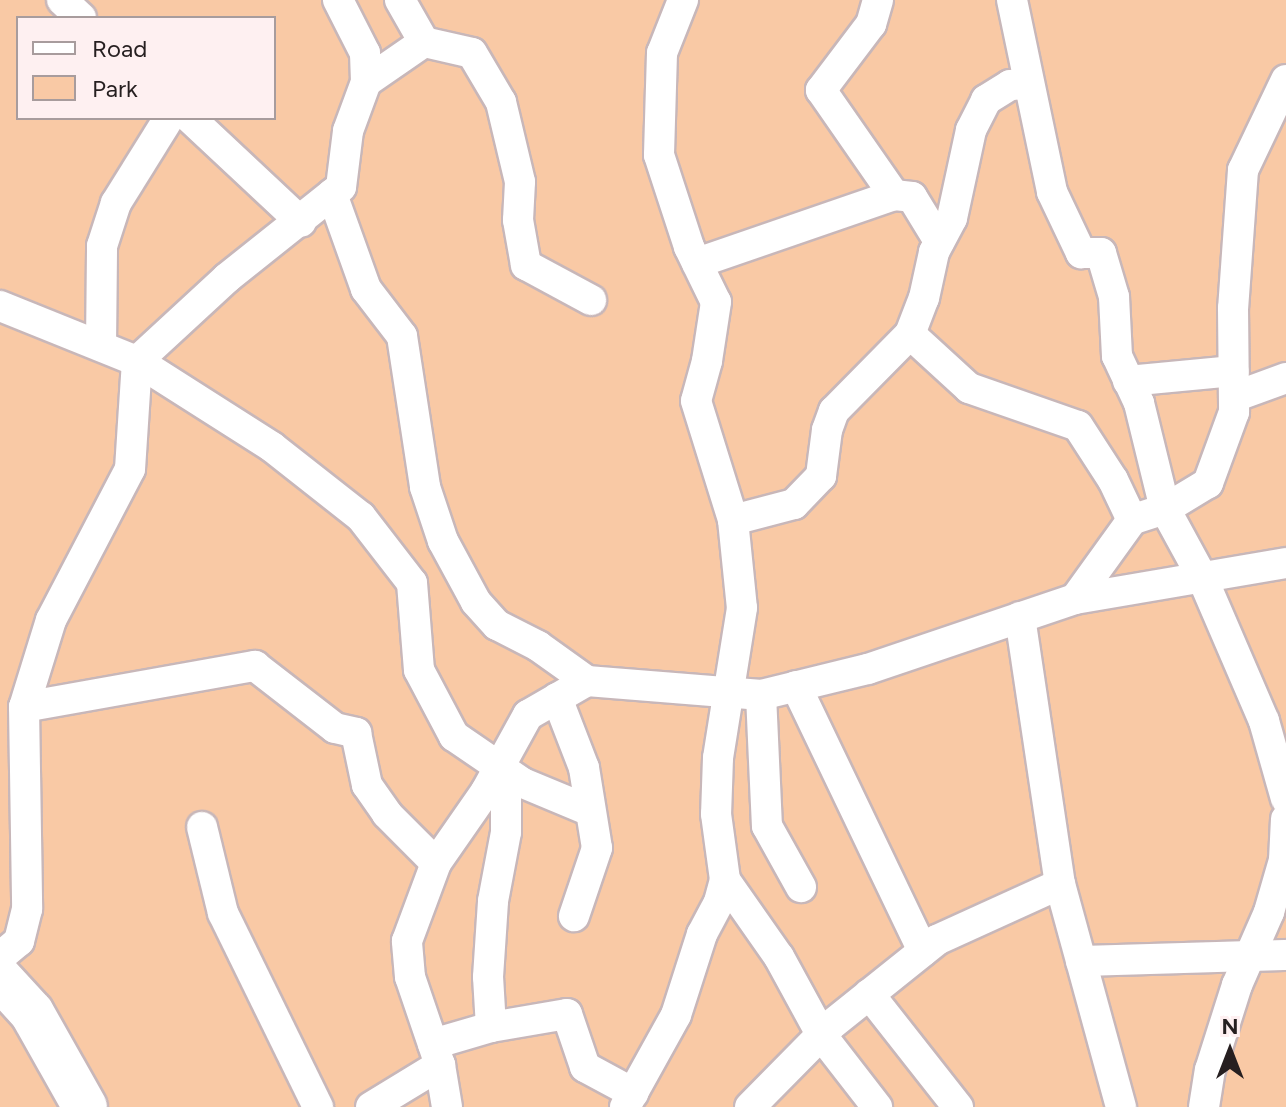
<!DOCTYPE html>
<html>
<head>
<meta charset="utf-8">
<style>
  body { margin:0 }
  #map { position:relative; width:1286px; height:1107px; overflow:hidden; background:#f4e2e3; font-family:Figtree,sans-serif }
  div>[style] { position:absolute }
  .green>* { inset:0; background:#f9c9a5 }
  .roads { filter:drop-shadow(2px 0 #c8b7b9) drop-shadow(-2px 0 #c8b7b9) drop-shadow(0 2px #c8b7b9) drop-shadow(0 -2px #c8b7b9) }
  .minor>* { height:30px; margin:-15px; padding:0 15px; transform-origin:15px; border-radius:15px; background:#fff }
  .primary>* { height:44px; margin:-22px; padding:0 22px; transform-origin:22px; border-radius:22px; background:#fff }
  span { translate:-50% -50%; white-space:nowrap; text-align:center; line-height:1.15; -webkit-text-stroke:6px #fef0f1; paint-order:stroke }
  .legend { position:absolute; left:16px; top:16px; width:260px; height:104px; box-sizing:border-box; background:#fef0f1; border:2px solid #a89c9d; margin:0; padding:10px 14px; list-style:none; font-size:24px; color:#261f20 }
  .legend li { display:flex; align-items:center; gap:16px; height:40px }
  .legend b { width:40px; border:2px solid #a89c9d }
  .north { position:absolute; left:1190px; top:1011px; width:80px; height:80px; -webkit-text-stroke:6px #fef0f1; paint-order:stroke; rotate:0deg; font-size:22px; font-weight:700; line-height:32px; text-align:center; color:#261f20 }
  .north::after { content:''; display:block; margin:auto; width:28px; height:36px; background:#261f20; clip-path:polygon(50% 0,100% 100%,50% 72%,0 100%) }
</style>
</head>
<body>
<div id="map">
  <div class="green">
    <i style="clip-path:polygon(evenodd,0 0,1286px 0,1286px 1107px,0 1107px,0 0,18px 18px,274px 18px,274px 118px,18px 118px,18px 18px)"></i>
  </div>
  <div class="roads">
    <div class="minor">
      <i style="left:62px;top:0;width:26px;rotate:43deg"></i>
      <i style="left:338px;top:0;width:59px;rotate:63deg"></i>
      <i style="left:365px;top:53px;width:29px;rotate:88deg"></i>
      <i style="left:366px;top:82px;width:52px;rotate:110.2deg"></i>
      <i style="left:348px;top:131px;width:56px;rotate:97.1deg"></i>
      <i style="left:341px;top:187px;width:146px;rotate:141.4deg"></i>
      <i style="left:227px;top:278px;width:122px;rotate:137.3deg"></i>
      <i style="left:137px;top:361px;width:160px;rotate:32.5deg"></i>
      <i style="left:272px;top:447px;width:113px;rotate:38.2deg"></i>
      <i style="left:361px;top:517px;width:83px;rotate:52.3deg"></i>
      <i style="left:412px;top:583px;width:87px;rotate:85.4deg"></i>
      <i style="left:419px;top:670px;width:75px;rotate:62.1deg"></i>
      <i style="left:454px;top:736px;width:83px;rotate:34.3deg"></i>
      <i style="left:523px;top:783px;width:70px;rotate:22.6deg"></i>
      <i style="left:400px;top:0;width:48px;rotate:60.3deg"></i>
      <i style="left:683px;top:0;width:57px;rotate:111.6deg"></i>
      <i style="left:662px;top:53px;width:102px;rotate:91.7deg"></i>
      <i style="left:659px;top:155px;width:97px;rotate:71.9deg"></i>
      <i style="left:689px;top:247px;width:61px;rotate:63.9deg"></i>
      <i style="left:716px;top:302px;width:60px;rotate:98.7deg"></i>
      <i style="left:707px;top:361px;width:41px;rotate:105.4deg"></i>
      <i style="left:696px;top:401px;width:125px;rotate:72.7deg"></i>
      <i style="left:733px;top:520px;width:88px;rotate:84.2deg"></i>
      <i style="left:742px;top:608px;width:152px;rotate:99.1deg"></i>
      <i style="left:718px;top:758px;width:56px;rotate:92deg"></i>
      <i style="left:716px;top:814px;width:67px;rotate:82.2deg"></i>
      <i style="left:725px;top:880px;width:94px;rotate:55deg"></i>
      <i style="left:779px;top:957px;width:90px;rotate:61.4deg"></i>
      <i style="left:822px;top:1036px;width:90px;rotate:52.2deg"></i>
      <i style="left:878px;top:0;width:25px;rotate:106deg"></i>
      <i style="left:871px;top:24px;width:83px;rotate:127.1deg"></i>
      <i style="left:821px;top:90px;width:128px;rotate:55.2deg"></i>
      <i style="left:894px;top:195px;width:18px;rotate:6deg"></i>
      <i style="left:912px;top:197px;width:52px;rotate:58.5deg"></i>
      <i style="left:1012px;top:0;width:196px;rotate:78.2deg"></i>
      <i style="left:1052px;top:192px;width:68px;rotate:64.6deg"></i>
      <i style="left:1081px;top:253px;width:20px"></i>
      <i style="left:1101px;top:253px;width:46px;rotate:73.5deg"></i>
      <i style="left:1114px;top:297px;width:59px;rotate:87.1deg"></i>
      <i style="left:1117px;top:356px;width:52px;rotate:64.9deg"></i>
      <i style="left:1139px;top:403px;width:109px;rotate:76.2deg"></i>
      <i style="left:1165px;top:509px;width:35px;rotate:162deg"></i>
      <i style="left:1132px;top:520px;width:97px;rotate:125.8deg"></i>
      <i style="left:1286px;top:80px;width:100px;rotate:115.5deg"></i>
      <i style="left:1243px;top:170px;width:138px;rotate:94.1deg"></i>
      <i style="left:1233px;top:308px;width:104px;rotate:89.4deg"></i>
      <i style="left:1234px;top:412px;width:76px;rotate:110.1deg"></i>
      <i style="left:1208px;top:483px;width:50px;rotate:148.8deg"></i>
      <i style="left:1165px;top:509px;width:77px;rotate:61.4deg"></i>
      <i style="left:1202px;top:577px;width:157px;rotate:66.7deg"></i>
      <i style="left:1264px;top:721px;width:81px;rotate:74.2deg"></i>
      <i style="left:366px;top:82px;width:70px;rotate:-34.6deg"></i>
      <i style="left:424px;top:42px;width:49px;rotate:12.9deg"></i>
      <i style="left:472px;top:53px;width:57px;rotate:59.4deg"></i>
      <i style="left:501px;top:102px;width:82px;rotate:76.6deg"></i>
      <i style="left:520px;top:182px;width:38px;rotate:93deg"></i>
      <i style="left:518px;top:220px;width:46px;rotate:79.9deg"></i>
      <i style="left:526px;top:265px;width:74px;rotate:28.3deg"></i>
      <i style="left:190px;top:118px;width:152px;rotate:43.1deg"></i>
      <i style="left:332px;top:194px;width:101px;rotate:70.3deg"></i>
      <i style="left:366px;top:289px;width:59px;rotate:52.5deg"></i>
      <i style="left:402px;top:336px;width:153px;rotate:81.3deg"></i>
      <i style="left:425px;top:487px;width:57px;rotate:71.6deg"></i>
      <i style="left:443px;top:541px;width:69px;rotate:61.6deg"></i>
      <i style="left:476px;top:602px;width:31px;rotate:48deg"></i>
      <i style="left:497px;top:625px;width:46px;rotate:27.1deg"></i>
      <i style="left:538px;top:646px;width:60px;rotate:35.5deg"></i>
      <i style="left:587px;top:681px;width:175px;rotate:4.6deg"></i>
      <i style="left:761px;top:695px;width:110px;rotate:-13.7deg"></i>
      <i style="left:868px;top:669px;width:219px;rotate:-18.7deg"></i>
      <i style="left:1075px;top:599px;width:214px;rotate:-9.7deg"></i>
      <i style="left:697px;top:263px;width:208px;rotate:-19deg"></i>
      <i style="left:0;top:306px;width:148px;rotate:21.9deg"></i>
      <i style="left:137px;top:361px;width:108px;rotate:93.7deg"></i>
      <i style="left:130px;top:469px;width:170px;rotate:117.6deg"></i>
      <i style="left:51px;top:620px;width:91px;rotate:107.2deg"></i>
      <i style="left:24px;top:707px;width:202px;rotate:89.1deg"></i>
      <i style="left:27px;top:909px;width:33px;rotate:104deg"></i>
      <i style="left:19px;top:941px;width:25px;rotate:140deg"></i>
      <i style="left:910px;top:334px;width:80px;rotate:42.5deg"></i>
      <i style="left:969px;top:388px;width:115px;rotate:19.2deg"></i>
      <i style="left:1078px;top:426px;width:64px;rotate:57.1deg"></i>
      <i style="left:1113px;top:480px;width:44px;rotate:64.6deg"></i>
      <i style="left:101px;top:346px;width:100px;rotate:-89.4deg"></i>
      <i style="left:102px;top:246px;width:45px;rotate:-72deg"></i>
      <i style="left:116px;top:203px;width:100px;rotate:-58.1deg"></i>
      <i style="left:1128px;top:381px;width:106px;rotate:-5.4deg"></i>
      <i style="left:1234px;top:397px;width:55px;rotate:-20.1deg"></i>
      <i style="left:733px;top:520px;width:63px;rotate:-14.7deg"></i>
      <i style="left:794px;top:504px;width:39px;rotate:-46deg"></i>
      <i style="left:821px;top:476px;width:46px;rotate:-82.6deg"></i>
      <i style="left:827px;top:430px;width:20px;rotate:-70deg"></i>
      <i style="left:834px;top:411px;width:108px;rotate:-45.4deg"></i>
      <i style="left:910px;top:334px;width:39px;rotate:-69deg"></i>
      <i style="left:924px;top:298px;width:47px;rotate:-77.7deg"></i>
      <i style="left:934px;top:252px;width:38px;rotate:-62deg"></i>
      <i style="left:952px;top:218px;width:90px;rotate:-77.8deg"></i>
      <i style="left:971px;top:130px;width:34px;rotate:-63deg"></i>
      <i style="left:986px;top:100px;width:28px;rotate:-32deg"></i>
      <i style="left:1010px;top:85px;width:18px;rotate:-3deg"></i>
      <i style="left:1020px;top:617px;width:270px;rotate:81.5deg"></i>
      <i style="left:1060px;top:884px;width:231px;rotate:74.7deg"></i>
      <i style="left:796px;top:686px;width:294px;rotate:64.4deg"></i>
      <i style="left:761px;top:695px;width:131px;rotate:87.4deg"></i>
      <i style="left:767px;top:826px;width:70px;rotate:60.9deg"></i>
      <i style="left:557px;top:698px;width:75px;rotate:68.9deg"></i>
      <i style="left:584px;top:768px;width:81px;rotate:80.8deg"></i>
      <i style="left:597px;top:848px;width:72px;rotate:108.7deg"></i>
      <i style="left:24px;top:707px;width:235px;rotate:-10.1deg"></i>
      <i style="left:255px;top:666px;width:101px;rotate:37.8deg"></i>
      <i style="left:335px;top:728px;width:22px;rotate:13deg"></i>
      <i style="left:356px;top:733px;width:53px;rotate:78.1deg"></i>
      <i style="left:367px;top:785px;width:35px;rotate:55deg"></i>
      <i style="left:387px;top:814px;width:69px;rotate:45deg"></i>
      <i style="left:202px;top:827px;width:89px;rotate:76.3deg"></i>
      <i style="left:223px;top:913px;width:216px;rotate:63.9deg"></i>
      <i style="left:1081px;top:961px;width:205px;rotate:-1.7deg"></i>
      <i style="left:869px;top:994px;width:144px;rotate:51.8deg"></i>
      <i style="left:491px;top:1027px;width:50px;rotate:-93.4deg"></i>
      <i style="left:488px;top:977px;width:76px;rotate:-86.2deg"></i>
      <i style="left:493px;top:901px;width:70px;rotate:-79.3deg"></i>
      <i style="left:506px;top:832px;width:60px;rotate:-90deg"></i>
      <i style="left:433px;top:1044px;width:60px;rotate:-16.3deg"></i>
      <i style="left:491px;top:1027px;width:77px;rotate:-9.7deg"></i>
      <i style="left:567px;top:1014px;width:56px;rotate:71.2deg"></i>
      <i style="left:585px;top:1067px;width:55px;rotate:28.4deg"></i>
      <i style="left:371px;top:1107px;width:81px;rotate:-31.3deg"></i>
      <i style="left:447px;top:1107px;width:43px;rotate:-99.5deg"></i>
      <i style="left:440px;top:1065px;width:93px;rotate:-108.8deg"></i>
      <i style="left:410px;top:977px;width:36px;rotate:-95deg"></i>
      <i style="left:407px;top:941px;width:83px;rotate:-69.6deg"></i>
      <i style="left:436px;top:863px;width:88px;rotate:-55.2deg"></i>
      <i style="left:486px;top:791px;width:87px;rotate:-61.1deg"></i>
      <i style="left:528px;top:715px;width:68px;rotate:-30deg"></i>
      <i style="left:625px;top:1107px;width:105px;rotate:-61deg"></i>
      <i style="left:676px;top:1015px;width:85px;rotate:-72.2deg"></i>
      <i style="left:702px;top:934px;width:36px;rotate:-62deg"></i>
      <i style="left:719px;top:902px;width:23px;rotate:-75deg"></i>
      <i style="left:750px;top:1107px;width:115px;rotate:-45.4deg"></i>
      <i style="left:831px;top:1025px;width:136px;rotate:-38.7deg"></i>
      <i style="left:937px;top:940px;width:135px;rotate:-24.5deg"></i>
      <i style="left:1204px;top:1107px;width:37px;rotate:-81deg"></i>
      <i style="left:1210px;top:1070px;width:89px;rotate:-72.4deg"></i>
      <i style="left:1237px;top:985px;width:80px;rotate:-66.3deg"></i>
      <i style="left:1269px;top:912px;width:54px;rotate:-73.9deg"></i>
      <i style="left:1284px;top:860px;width:41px;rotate:-87.2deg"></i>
    </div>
    <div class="primary">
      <i style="left:0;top:978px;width:47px;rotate:47.6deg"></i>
      <i style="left:32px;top:1013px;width:108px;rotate:60.6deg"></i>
    </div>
  </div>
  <ul class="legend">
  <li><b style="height:10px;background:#fff"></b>Road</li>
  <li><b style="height:22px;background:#f9c9a5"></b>Park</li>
  </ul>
  <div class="north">N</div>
</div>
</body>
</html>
